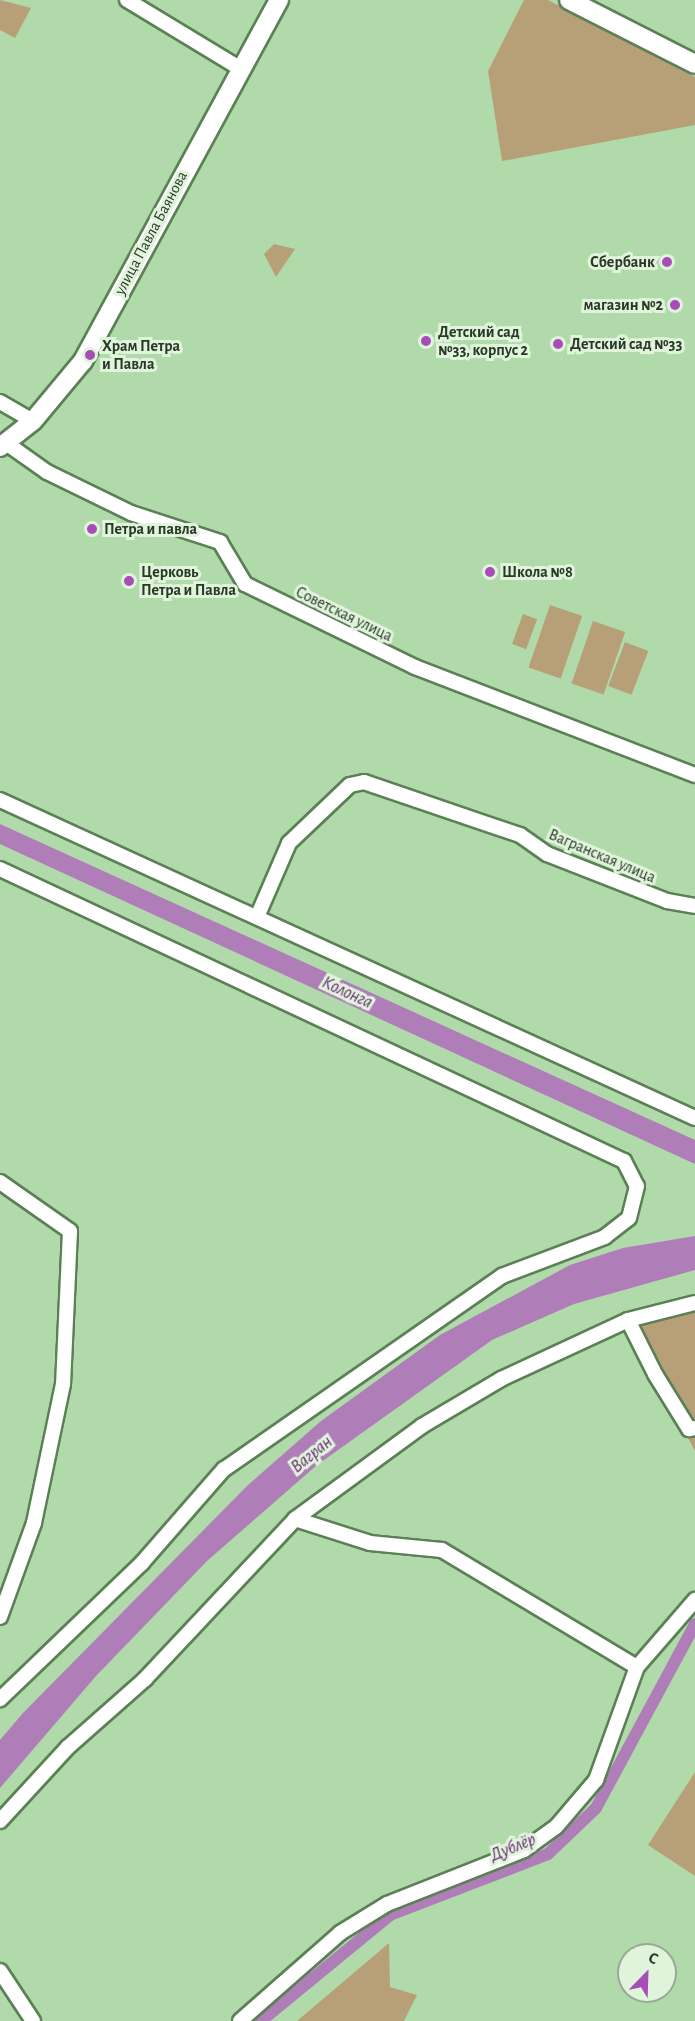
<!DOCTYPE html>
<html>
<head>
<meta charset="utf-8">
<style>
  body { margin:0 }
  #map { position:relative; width:695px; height:2021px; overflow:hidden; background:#b1daab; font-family:"Alegreya Sans",sans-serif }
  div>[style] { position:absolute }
  .green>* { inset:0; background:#b7a077; transform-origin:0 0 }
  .water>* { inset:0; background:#af7db8 }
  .canal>* { height:12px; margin:-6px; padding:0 6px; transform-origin:6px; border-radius:6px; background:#af7db8 }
  .roads { filter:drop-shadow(2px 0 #5b8055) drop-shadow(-2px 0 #5b8055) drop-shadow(0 2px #5b8055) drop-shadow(0 -2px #5b8055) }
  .minor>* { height:14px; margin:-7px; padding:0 7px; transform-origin:7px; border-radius:7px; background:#fff }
  .secondary>* { height:18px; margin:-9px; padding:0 9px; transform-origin:9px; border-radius:9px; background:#fff }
  .dots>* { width:16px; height:16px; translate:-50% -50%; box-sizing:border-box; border:3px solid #e0f4dc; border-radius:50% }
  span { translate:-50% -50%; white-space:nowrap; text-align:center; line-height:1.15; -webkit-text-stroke:6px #e0f4dc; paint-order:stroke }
  .street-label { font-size:16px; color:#293926 }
  .poi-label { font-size:16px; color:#293926; font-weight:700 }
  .right { translate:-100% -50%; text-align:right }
  .left { translate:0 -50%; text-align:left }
  .water-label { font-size:18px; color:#692b74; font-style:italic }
  .north { position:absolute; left:617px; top:1943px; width:60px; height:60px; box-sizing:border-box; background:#e0f4dc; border:2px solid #97a993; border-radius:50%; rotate:23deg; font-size:16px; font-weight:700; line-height:24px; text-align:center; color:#293926 }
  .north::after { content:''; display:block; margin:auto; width:21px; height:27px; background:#a84db8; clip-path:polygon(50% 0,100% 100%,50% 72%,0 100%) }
</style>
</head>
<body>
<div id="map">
  <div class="green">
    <i style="clip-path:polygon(0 0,31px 8px,15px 38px,0 30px)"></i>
    <i style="clip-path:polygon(524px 0,548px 0,695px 77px,695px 125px,502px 161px,488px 71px)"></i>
    <i style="clip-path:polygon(274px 244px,295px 249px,276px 277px,264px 254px)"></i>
    <i style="left:550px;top:605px;width:34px;height:66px;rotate:19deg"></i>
    <i style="left:523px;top:614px;width:15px;height:32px;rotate:20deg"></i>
    <i style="left:593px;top:621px;width:34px;height:66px;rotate:19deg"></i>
    <i style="left:625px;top:642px;width:25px;height:47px;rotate:21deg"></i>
    <i style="clip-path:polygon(695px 1310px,695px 1451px,629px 1325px)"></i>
    <i style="clip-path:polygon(695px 1772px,695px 1876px,648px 1845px)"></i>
    <i style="clip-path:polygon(389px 1943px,390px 1987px,417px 1995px,404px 2021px,297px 2021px)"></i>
  </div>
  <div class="water">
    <i style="clip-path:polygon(0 824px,695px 1140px,695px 1164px,0 844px)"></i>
    <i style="clip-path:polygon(695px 1236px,695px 1270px,574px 1304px,492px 1340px,317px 1465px,207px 1561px,96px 1676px,0 1788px,0 1740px,23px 1713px,247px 1486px,321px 1421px,440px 1335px,570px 1265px,623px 1248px)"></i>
  </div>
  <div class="canal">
    <i style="left:261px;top:2021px;width:167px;rotate:-39.4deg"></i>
    <i style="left:390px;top:1915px;width:169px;rotate:-21.1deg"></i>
    <i style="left:548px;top:1854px;width:66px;rotate:-43.8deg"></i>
    <i style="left:596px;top:1808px;width:209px;rotate:-61.7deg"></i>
  </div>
  <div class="roads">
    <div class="minor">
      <i style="left:127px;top:0;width:133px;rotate:31.2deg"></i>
      <i style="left:0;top:402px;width:38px;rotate:30deg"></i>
      <i style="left:6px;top:443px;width:50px;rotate:35.3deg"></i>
      <i style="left:47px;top:472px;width:93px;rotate:26deg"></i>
      <i style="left:131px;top:513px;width:94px;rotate:18deg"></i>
      <i style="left:220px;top:542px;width:49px;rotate:59.2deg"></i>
      <i style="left:245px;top:584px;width:189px;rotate:26deg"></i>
      <i style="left:415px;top:667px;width:300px;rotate:21.1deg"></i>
      <i style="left:0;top:800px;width:764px;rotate:24.59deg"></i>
      <i style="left:0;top:869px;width:689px;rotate:25.08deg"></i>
      <i style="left:624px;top:1161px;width:28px;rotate:63deg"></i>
      <i style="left:637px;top:1186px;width:33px;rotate:104deg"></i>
      <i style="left:629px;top:1218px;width:31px;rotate:142deg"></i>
      <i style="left:605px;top:1237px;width:110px;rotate:159.3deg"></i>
      <i style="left:502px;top:1276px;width:338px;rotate:145.2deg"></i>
      <i style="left:224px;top:1469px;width:125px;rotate:131.1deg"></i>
      <i style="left:142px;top:1563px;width:197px;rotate:136.2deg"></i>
      <i style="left:257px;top:917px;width:81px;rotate:-66.6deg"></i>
      <i style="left:289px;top:843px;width:84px;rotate:-43.6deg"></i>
      <i style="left:350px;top:785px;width:14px;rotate:-12deg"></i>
      <i style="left:364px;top:782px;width:165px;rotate:18.8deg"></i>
      <i style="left:520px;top:835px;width:33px;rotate:35deg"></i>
      <i style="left:547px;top:854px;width:129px;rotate:21.4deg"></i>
      <i style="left:667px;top:901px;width:28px;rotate:10deg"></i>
      <i style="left:0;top:1182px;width:85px;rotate:35deg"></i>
      <i style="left:70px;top:1231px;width:153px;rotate:92.6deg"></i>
      <i style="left:63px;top:1384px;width:142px;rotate:101.8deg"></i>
      <i style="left:34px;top:1523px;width:100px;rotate:109.9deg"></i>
      <i style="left:628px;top:1320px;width:60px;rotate:63.4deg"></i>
      <i style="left:655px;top:1374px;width:65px;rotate:58.3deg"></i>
      <i style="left:689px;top:1429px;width:6px;rotate:-9deg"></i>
      <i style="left:295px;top:1519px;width:79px;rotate:17.7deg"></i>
      <i style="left:370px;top:1543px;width:72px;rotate:5.6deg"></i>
      <i style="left:442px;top:1550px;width:227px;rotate:31deg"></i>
      <i style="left:0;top:1821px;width:100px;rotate:-47.4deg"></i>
      <i style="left:68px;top:1747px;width:103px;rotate:-41.4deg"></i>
      <i style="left:145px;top:1679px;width:219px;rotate:-46.8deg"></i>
      <i style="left:295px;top:1519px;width:157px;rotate:-36.2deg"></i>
      <i style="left:422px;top:1426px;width:92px;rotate:-30.7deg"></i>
      <i style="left:501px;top:1379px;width:140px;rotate:-24.9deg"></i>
      <i style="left:628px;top:1320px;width:69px;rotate:-14.2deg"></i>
      <i style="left:0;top:1971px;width:60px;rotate:56.6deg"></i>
      <i style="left:240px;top:2021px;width:133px;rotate:-41.3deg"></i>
      <i style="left:340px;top:1933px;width:55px;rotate:-31.7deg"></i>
      <i style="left:387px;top:1904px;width:147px;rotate:-21.5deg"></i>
      <i style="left:524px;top:1850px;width:39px;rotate:-36deg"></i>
      <i style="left:556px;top:1827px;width:62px;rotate:-49.6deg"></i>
      <i style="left:596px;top:1780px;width:120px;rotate:-70.1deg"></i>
      <i style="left:637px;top:1667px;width:89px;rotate:-49.1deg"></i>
    </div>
    <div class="secondary">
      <i style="left:569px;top:0;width:141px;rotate:26.9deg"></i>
      <i style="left:0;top:447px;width:42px;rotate:-38.2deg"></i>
      <i style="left:33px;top:421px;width:78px;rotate:-50.2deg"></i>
      <i style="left:83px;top:361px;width:411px;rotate:-61.5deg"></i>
    </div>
  </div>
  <div class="dots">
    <i style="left:667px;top:262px;background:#a84db8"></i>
    <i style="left:675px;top:305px;background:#a84db8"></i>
    <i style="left:426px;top:341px;background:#a84db8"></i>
    <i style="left:558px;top:344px;background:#a84db8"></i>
    <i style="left:90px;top:355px;background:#a84db8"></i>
    <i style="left:92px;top:529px;background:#a84db8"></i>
    <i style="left:490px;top:572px;background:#a84db8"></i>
    <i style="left:129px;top:581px;background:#a84db8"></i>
  </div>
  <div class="street-label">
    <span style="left:151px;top:233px;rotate:-62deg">улица Павла Баянова</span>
    <span style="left:344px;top:614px;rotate:26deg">Советская улица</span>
    <span style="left:602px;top:856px;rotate:23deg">Вагранская улица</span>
  </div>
  <div class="poi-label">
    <span class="right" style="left:655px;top:262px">Сбербанк</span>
    <span class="right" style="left:663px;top:305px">магазин №2</span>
    <span class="left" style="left:438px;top:341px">Детский сад<br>№33, корпус 2</span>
    <span class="left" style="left:570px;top:344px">Детский сад №33</span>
    <span class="left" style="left:102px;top:355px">Храм Петра<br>и Павла</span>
    <span class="left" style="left:104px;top:529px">Петра и павла</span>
    <span class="left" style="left:141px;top:581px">Церковь<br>Петра и Павла</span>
    <span class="left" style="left:502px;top:572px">Школа №8</span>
  </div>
  <div class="water-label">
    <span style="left:347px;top:993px;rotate:25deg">Колонга</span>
    <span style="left:312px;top:1455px;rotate:-39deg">Вагран</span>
    <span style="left:513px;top:1848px;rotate:-22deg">Дублёр</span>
  </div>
  <div class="north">С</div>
</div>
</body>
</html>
